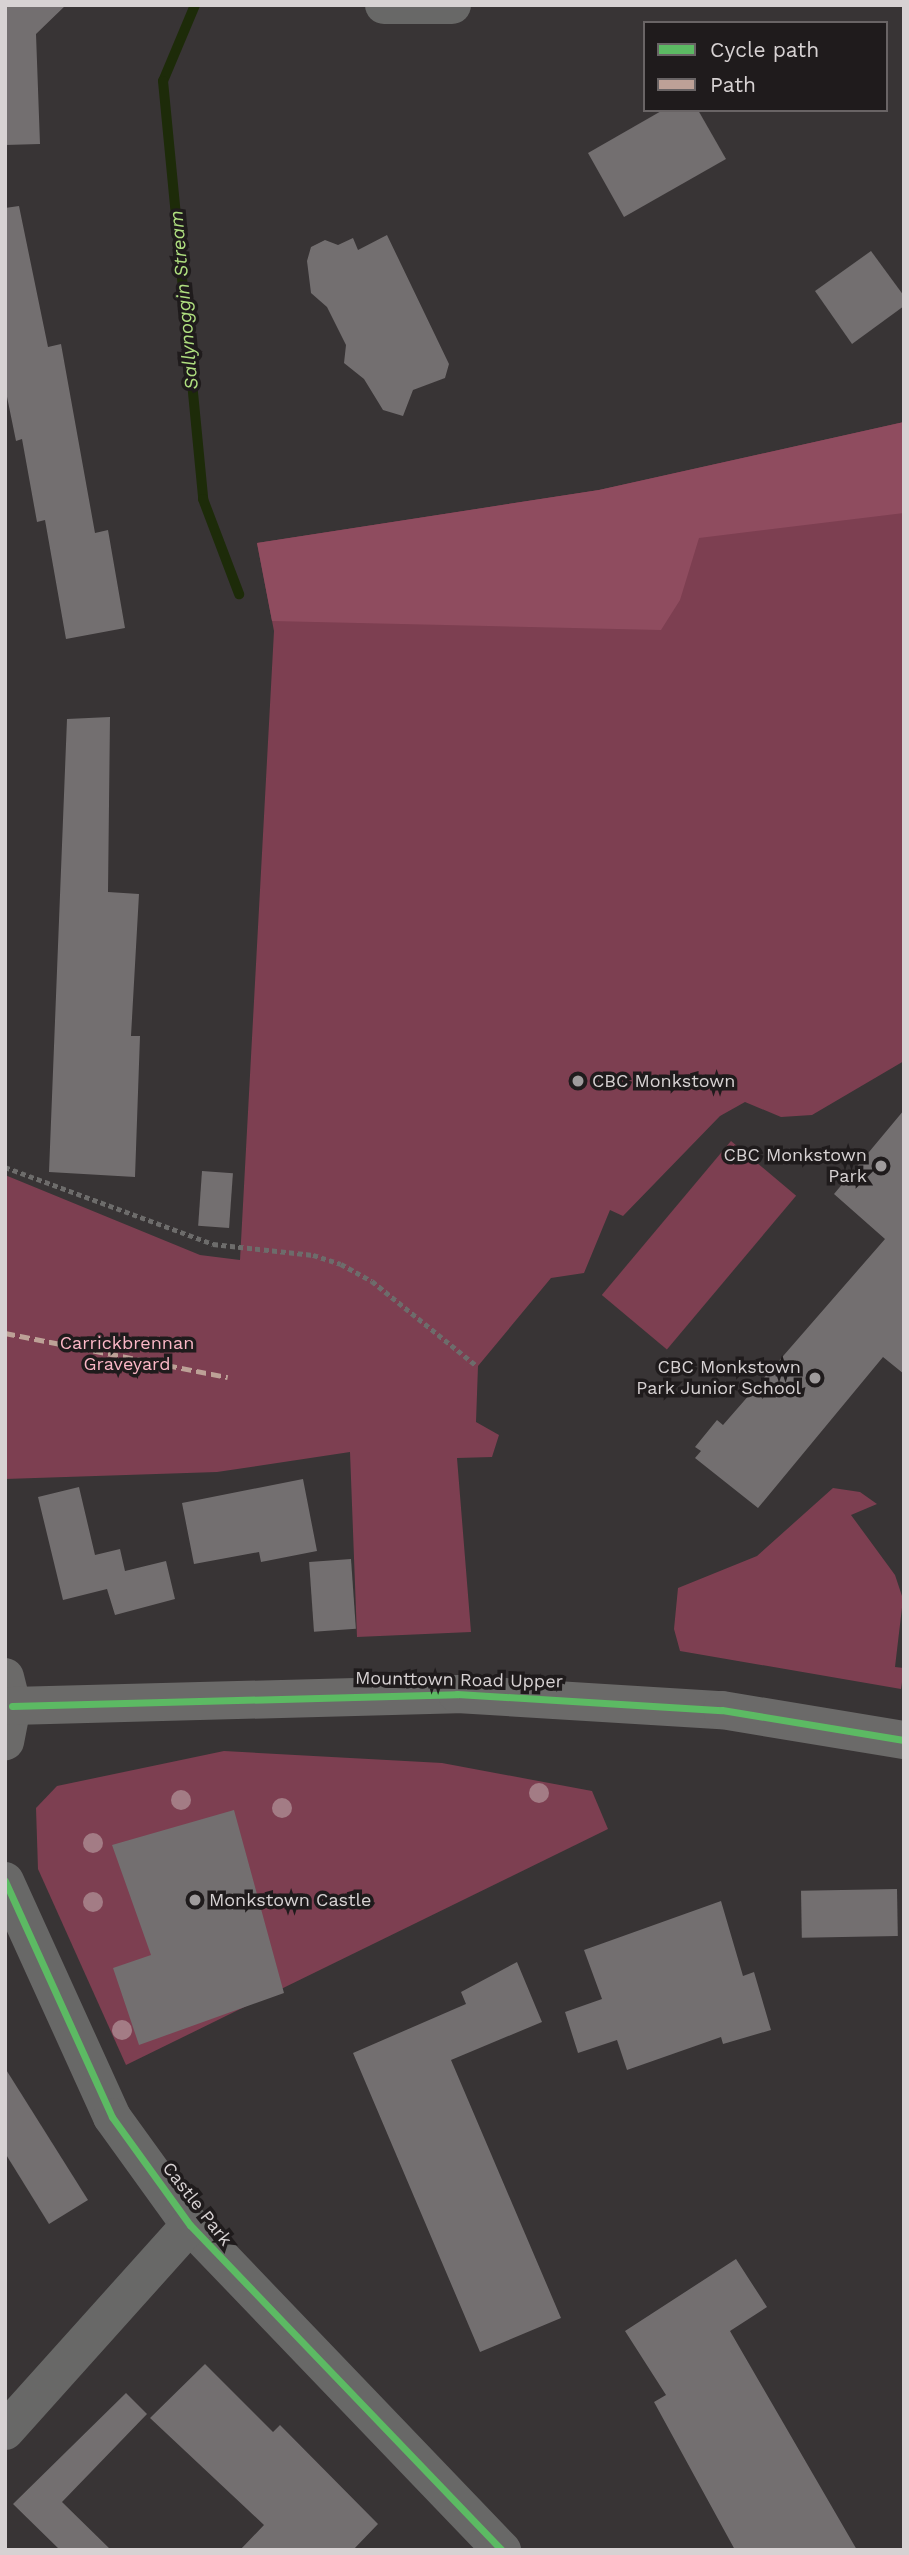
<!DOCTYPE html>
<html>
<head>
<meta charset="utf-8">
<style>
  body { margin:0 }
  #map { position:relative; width:909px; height:2555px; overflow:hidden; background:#383435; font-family:"Work Sans",sans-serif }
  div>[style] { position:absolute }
  .green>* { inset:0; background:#7d3f51; transform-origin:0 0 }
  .forest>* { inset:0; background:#8f4c5f }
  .stream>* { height:10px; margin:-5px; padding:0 5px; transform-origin:5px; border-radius:5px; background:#1d2b09 }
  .building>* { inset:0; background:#736f70; transform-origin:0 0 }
  .path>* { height:4.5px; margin-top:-2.25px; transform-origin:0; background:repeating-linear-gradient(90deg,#6d6c6b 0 5px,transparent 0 8.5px) }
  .street>* { height:38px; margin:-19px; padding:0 19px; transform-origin:19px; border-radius:19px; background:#686867 }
  .secondary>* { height:38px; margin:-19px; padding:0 19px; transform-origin:19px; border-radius:19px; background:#6b6a69 }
  .quiet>* { height:5px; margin-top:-2.5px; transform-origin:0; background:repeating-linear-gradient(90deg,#bda197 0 10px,transparent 0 15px) }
  .cycleway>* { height:7px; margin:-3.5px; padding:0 3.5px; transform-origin:3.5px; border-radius:3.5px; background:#5cba63 }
  .trees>* { width:20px; height:20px; margin:-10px; border-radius:50%; background:#a37c85 }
  .dots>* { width:19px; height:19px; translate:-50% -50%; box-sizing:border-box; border:4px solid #1f1b1c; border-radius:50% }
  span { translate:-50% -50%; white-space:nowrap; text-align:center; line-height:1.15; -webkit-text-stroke:7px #1f1b1c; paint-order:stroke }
  .poi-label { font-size:18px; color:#d7d2d3 }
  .left { translate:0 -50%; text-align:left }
  .right { translate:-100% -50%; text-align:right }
  .park-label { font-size:18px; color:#fbb7c6 }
  .street-label { font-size:18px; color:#d7d2d3 }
  .water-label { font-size:19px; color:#afdf7f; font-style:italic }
  .frame { position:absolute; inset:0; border:7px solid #d7d2d3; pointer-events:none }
  .legend { position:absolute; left:643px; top:21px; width:245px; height:91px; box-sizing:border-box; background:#1f1b1c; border:2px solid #696465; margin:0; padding:9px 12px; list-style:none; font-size:21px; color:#d7d2d3 }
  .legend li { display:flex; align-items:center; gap:14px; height:35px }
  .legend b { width:35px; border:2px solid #696465 }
</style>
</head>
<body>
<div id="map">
  <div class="green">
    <i style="clip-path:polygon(904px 422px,904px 1061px,812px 1115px,781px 1117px,745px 1102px,720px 1116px,623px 1216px,610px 1210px,584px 1273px,551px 1278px,478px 1366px,476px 1422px,499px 1435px,492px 1457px,457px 1458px,471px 1632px,357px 1637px,350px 1452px,217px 1472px,5px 1479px,5px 1175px,200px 1255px,240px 1260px,274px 631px,257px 543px,599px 490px)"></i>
    <i style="left:731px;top:1141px;width:85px;height:201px;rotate:40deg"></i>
    <i style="clip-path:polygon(833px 1488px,860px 1492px,877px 1504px,851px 1515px,895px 1575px,903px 1599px,895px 1667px,904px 1668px,901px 1689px,680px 1651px,674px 1629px,678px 1588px,757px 1556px)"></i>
    <i style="clip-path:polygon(224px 1751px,442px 1763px,592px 1791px,608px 1829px,126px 2065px,38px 1869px,36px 1808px,57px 1786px)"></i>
  </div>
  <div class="forest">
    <i style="clip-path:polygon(904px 422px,904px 513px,699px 538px,680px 600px,661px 630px,272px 621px,257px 543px,599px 490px)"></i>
  </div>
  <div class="stream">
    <i style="left:195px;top:5px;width:82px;rotate:112.8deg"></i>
    <i style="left:163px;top:81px;width:420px;rotate:84.5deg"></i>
    <i style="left:203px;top:499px;width:102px;rotate:69.2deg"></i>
  </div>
  <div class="building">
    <i style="clip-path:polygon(5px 5px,66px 5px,36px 34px,40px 144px,5px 145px)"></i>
    <i style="clip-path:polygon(663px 110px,698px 110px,726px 159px,624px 217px,588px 153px)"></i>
    <i style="clip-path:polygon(19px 206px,48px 347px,61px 344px,95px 533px,108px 530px,125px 628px,66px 639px,45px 520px,37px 522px,22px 439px,16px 441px,5px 387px,5px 208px)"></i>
    <i style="clip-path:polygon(387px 235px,449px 364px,445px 378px,413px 390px,403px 416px,383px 410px,364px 379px,344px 363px,346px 345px,327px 307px,311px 293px,307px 261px,311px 247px,325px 240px,338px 245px,353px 238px,358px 250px)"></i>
    <i style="clip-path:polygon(871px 251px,904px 296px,904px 306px,852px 344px,815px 291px)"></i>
    <i style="clip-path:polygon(110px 717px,108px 892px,139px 894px,131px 1036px,140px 1036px,135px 1177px,49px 1172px,67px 719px)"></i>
    <i style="clip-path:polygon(904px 1110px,904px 1374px,883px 1357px,758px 1508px,695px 1458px,701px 1451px,695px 1447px,717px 1420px,723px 1425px,885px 1239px,834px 1194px)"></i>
    <i style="left:202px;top:1171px;width:31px;height:55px;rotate:4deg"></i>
    <i style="clip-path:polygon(303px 1479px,317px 1551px,261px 1562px,259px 1552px,194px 1564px,182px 1503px)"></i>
    <i style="clip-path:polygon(79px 1487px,95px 1555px,120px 1549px,125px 1571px,166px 1561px,175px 1599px,115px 1615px,107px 1589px,63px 1600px,38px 1497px)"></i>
    <i style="left:351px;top:1559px;width:70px;height:42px;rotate:86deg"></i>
    <i style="clip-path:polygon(234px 1810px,284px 1993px,139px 2045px,113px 1968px,151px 1955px,112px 1845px)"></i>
    <i style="left:897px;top:1889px;width:47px;height:96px;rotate:89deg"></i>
    <i style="clip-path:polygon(721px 1901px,743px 1976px,754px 1972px,771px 2030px,723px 2044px,721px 2037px,627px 2070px,617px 2040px,578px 2053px,565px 2012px,602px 1999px,584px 1950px)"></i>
    <i style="clip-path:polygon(517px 1962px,542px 2022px,451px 2060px,561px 2318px,480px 2352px,353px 2053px,466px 2004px,461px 1992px)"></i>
    <i style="clip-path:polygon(5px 2068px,88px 2200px,49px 2224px,5px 2153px)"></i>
    <i style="clip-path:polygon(736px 2259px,767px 2307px,730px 2331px,857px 2550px,735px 2550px,654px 2402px,666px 2395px,625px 2331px)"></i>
    <i style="clip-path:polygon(205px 2364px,273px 2432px,280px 2425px,378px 2524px,353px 2550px,240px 2550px,264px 2525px,150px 2418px)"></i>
    <i style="clip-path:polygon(126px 2393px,147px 2414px,62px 2502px,111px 2550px,60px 2550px,13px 2504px)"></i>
  </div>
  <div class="path">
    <i style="left:5px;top:1167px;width:222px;rotate:20.3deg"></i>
    <i style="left:213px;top:1244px;width:101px;rotate:6.3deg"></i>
    <i style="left:313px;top:1255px;width:29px;rotate:18deg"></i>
    <i style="left:341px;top:1264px;width:35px;rotate:29deg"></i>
    <i style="left:372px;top:1281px;width:135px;rotate:39deg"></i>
  </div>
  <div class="street">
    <i style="left:384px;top:5px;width:68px"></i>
    <i style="left:5px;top:1881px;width:259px;rotate:65.6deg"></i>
    <i style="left:112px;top:2117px;width:133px;rotate:54.2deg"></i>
    <i style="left:190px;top:2225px;width:451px;rotate:46.2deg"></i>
    <i style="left:5px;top:2431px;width:277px;rotate:-48.1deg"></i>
  </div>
  <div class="secondary">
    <i style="left:5px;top:1677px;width:30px;rotate:76deg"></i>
    <i style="left:12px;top:1706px;width:36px;rotate:101deg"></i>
    <i style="left:12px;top:1706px;width:445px;rotate:-1.5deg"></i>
    <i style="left:457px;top:1694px;width:265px;rotate:3.5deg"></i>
    <i style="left:722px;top:1710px;width:184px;rotate:9.4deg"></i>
  </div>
  <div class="quiet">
    <i style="left:5px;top:1333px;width:227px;rotate:11.2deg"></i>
  </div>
  <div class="cycleway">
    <i style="left:12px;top:1706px;width:445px;rotate:-1.5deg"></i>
    <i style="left:457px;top:1694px;width:265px;rotate:3.5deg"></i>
    <i style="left:722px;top:1710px;width:184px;rotate:9.4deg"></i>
    <i style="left:5px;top:1881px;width:259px;rotate:65.6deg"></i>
    <i style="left:112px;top:2117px;width:133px;rotate:54.2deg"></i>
    <i style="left:190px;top:2225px;width:451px;rotate:46.2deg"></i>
  </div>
  <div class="trees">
    <i style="left:539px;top:1793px"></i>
    <i style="left:181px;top:1800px"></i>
    <i style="left:282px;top:1808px"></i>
    <i style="left:93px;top:1843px"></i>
    <i style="left:93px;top:1902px"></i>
    <i style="left:122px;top:2030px"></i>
  </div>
  <div class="dots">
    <i style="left:578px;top:1081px;background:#9f9b9c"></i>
    <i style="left:881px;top:1166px;background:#9f9b9c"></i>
    <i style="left:815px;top:1378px;background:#9f9b9c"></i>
    <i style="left:195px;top:1900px;background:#9f9b9c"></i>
  </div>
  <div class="poi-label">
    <span class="left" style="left:592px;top:1081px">CBC Monkstown</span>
    <span class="right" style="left:867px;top:1166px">CBC Monkstown<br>Park</span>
    <span class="right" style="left:801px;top:1378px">CBC Monkstown<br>Park Junior School</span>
    <span class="left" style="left:209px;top:1900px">Monkstown Castle</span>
  </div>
  <div class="park-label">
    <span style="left:127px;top:1354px">Carrickbrennan<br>Graveyard</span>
  </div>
  <div class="street-label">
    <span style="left:459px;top:1680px;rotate:1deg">Mounttown Road Upper</span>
    <span style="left:197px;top:2204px;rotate:52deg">Castle Park</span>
  </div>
  <div class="water-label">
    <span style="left:184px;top:300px;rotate:-95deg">Sallynoggin Stream</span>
  </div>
  <div class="frame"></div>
  <ul class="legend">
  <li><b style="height:9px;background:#5cba63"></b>Cycle path</li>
  <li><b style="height:9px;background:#bda197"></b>Path</li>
  </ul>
</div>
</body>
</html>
